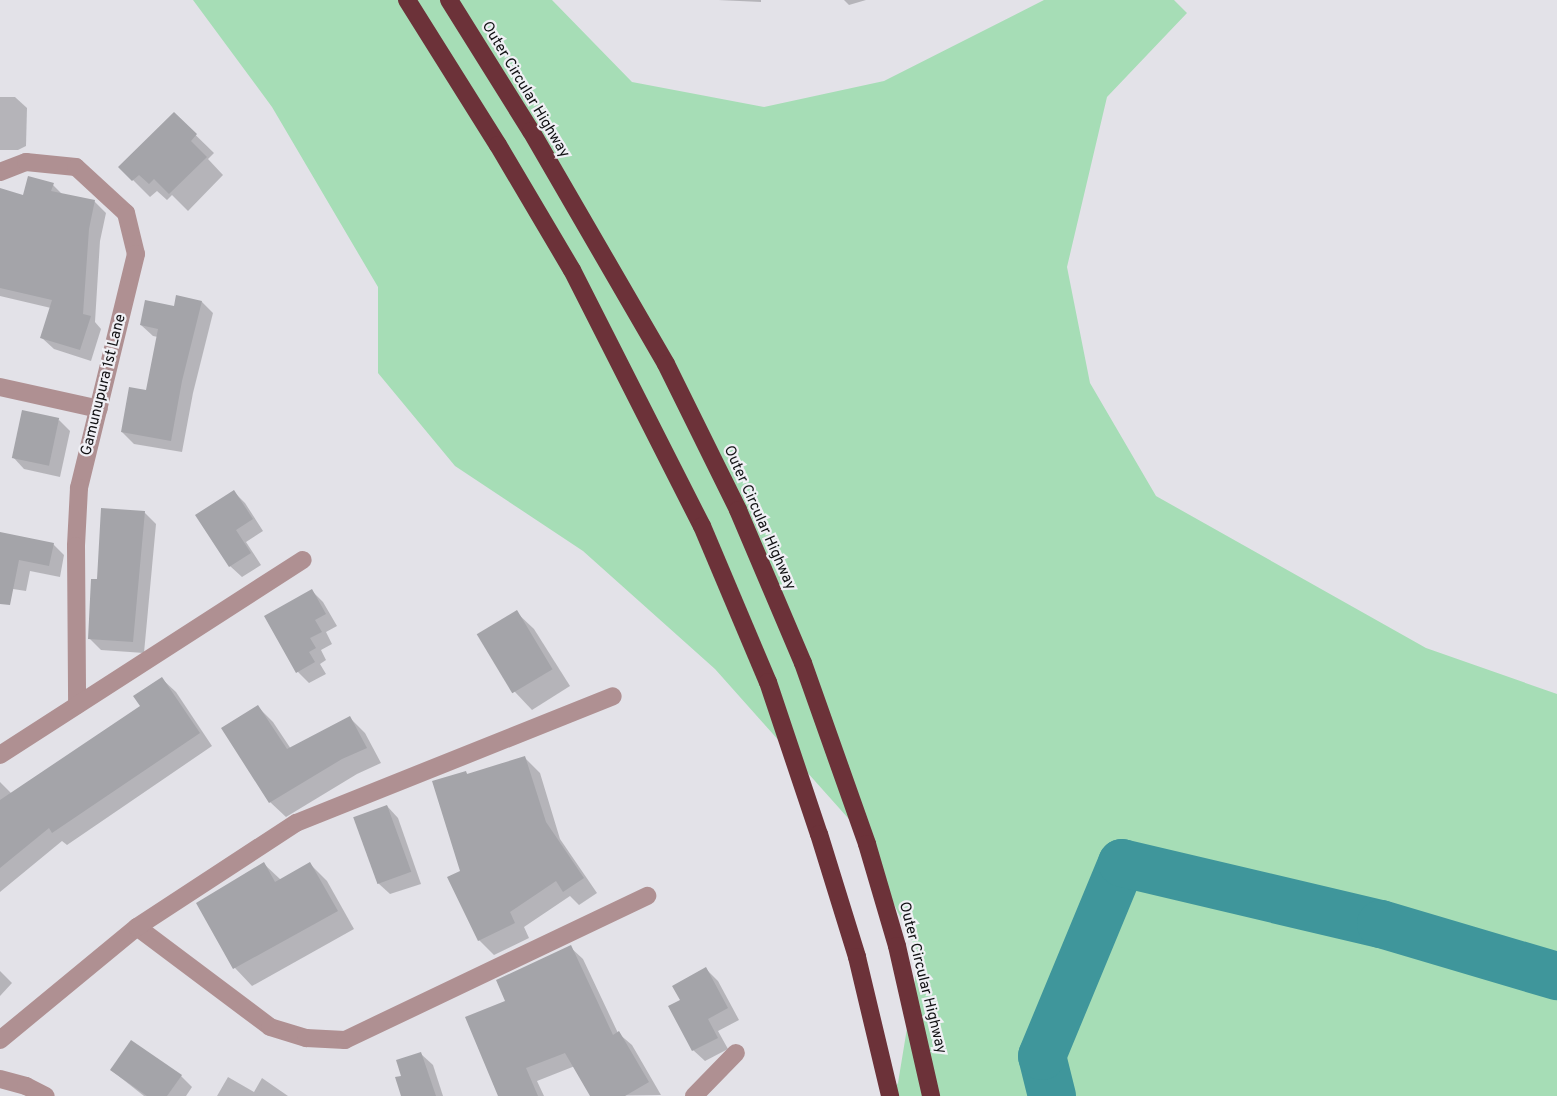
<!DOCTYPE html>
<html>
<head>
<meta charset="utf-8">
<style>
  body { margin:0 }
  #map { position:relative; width:1557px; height:1096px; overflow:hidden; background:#e3e2e8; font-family:Overpass,sans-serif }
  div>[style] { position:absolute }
  .green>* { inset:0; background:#a6ddb6 }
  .shadow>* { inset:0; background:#0003 }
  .river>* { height:48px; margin:-24px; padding:0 24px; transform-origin:24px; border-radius:24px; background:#3f969b }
  .building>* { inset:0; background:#a4a4a9; transform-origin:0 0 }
  .minor>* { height:18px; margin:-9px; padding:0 9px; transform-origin:9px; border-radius:9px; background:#af9092 }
  .highway>* { height:18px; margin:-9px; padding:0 9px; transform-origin:9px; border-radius:9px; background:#6c3239 }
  span { translate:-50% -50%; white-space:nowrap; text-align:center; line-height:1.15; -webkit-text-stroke:4.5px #f0f0f5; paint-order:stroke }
  .street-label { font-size:15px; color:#111113 }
</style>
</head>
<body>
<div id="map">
  <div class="green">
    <i style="clip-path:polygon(193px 0,552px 0,632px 82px,764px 107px,884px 81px,1044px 0,1174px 0,1187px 13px,1107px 97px,1067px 267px,1090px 383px,1156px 496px,1426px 648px,1557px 694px,1557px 1096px,890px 1096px,898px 1083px,919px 955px,856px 827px,715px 669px,583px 551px,455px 466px,378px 373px,378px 287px,272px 107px)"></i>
  </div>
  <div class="shadow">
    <i style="clip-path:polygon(718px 0,761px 0,761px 2px)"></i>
    <i style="clip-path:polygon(844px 0,866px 0,849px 5px)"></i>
    <i style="clip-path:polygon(0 97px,15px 97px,27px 108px,26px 146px,18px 150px,0 150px)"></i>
    <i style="clip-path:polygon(174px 114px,214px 153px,208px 159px,223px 175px,188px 211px,172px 195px,167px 200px,157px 191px,150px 197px,120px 167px)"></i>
    <i style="clip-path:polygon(53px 185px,63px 195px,94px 201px,106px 213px,100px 241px,95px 322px,101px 329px,91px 361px,54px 349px,42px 338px,51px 308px,0 296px,0 190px,24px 197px)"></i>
    <i style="clip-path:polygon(202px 302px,213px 313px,193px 393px,182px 452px,134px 444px,122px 432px,147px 392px,158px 337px,153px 336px,141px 325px,175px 307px)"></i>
    <i style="clip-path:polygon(59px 420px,70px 431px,60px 477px,24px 469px,13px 457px)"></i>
    <i style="clip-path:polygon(234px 492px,245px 503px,263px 531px,246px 542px,261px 565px,242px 577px,230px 566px)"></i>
    <i style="clip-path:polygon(144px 512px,156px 524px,144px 653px,101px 650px,89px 638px,99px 581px)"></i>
    <i style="clip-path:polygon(0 533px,53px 544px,64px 555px,60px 577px,30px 571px,26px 591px,0 587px)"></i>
    <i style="clip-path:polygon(312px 591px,323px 602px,337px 626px,326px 632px,332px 644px,321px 650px,326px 660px,320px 664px,326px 674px,309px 683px,298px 672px)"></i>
    <i style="clip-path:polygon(516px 612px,534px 629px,570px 686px,532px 710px,515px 692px,479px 635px)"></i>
    <i style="clip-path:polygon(162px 679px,176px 692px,212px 746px,67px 845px,62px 841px,0 892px,0 782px,12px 794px,142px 707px)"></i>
    <i style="clip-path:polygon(258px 707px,273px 722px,291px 749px,350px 718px,365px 733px,381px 763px,357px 774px,286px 817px,270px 802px)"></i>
    <i style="clip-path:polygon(525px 758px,540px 773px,560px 839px,597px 893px,579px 905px,570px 896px,524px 927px,529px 938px,494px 955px,479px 940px,461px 871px,466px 773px,468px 775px)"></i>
    <i style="clip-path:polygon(387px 806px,398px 818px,421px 884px,390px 894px,378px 883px)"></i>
    <i style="clip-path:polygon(264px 864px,281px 880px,310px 864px,327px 881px,354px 929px,252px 986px,235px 968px,198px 904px)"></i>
    <i style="clip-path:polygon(570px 947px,583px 959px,618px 1033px,632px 1045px,661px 1095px,592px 1096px,575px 1066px,537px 1081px,544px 1096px,500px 1096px,507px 1002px)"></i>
    <i style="clip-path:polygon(706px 969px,718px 981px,739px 1020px,718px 1031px,728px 1049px,705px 1061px,693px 1050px,682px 1001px)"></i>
    <i style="clip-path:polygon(0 971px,12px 983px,0 996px)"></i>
    <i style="clip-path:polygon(421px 1054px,433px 1065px,443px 1096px,403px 1096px,403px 1077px)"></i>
    <i style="clip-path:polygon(111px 1070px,181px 1076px,192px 1087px,186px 1096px,144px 1096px)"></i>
    <i style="clip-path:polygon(228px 1077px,254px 1092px,262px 1078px,288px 1096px,217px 1096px)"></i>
  </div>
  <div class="river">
    <i style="left:1052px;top:1096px;width:41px;rotate:-104deg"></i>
    <i style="left:1042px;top:1056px;width:209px;rotate:-67.5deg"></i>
    <i style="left:1122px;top:863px;width:266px;rotate:13.3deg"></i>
    <i style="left:1381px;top:924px;width:184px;rotate:16.5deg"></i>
  </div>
  <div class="building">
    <i style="clip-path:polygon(174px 112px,197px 134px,191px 141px,207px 157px,169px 194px,154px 179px,149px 184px,139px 175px,132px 181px,118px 167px)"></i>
    <i style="clip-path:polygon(28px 176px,54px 183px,51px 191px,95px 200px,89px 229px,83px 314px,91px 316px,80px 350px,40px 338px,52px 300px,0 288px,0 188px,23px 195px)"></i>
    <i style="clip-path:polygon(176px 295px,202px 301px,182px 381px,171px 441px,121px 432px,129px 387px,146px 390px,158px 329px,140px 325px,145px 300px,174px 306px)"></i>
    <i style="left:22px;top:410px;width:38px;height:49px;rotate:12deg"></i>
    <i style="clip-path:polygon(234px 490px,253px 519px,236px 530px,251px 553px,229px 567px,195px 515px)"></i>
    <i style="clip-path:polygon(101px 508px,145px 511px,133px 642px,88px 639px,91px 579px,97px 579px)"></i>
    <i style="clip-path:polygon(0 532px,54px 543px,49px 566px,19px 560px,10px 605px,0 604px)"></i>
    <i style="clip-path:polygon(312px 589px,326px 614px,315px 620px,322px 632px,310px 638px,316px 648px,309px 652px,315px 662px,296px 673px,264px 616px)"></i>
    <i style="left:517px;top:610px;width:69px;height:47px;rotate:59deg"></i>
    <i style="clip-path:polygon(162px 677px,200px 733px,52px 833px,49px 828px,0 868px,0 800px,140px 706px,133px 696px)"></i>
    <i style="clip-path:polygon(258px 705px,287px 749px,350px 716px,367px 748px,342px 759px,269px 803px,221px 728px)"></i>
    <i style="clip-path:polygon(525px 756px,546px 822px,584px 878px,563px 892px,556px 881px,510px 912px,515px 923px,478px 941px,447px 877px,460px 871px,432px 781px,466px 771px,467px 774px)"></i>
    <i style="left:387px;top:805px;width:71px;height:36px;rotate:70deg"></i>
    <i style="clip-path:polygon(264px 862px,275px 882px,310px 862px,338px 911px,233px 969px,196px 903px)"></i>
    <i style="clip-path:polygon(571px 945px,613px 1035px,619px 1031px,649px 1082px,625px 1096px,590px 1096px,565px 1053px,526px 1068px,538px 1096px,498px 1096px,465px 1017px,505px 1001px,496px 980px)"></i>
    <i style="clip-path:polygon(706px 967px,728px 1008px,708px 1019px,718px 1038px,692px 1051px,668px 1006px,680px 1000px,672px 986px)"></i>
    <i style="clip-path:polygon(131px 1040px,182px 1075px,167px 1096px,147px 1096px,110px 1070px)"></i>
    <i style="clip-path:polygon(421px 1052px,436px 1096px,401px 1096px,395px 1077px,401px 1076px,396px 1060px)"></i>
  </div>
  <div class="minor">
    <i style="left:0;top:172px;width:28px;rotate:-21deg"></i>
    <i style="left:26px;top:162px;width:50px;rotate:5.7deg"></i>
    <i style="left:76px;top:167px;width:68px;rotate:42.6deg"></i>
    <i style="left:126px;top:213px;width:42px;rotate:76.3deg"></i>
    <i style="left:136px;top:254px;width:241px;rotate:103.7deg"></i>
    <i style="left:79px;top:488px;width:58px;rotate:93deg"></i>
    <i style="left:76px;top:546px;width:159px;rotate:89.6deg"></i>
    <i style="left:0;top:387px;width:101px;rotate:12.5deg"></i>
    <i style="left:0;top:755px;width:360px;rotate:-32.8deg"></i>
    <i style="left:137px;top:927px;width:166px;rotate:36.9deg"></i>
    <i style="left:270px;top:1027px;width:38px;rotate:17deg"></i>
    <i style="left:306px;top:1038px;width:39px;rotate:3deg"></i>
    <i style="left:345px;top:1040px;width:335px;rotate:-25.5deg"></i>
    <i style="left:0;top:1040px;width:178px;rotate:-39.5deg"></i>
    <i style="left:137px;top:927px;width:190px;rotate:-33.2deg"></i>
    <i style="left:296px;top:823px;width:341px;rotate:-21.8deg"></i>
    <i style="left:0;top:1079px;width:27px;rotate:15deg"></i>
    <i style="left:26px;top:1086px;width:22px;rotate:27deg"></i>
    <i style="left:694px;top:1096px;width:60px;rotate:-45.7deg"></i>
  </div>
  <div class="highway">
    <i style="left:407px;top:0;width:171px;rotate:57.9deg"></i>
    <i style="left:498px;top:145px;width:145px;rotate:59.4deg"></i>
    <i style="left:572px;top:270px;width:287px;rotate:63.1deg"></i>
    <i style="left:702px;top:526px;width:169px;rotate:67.1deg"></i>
    <i style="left:768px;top:682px;width:160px;rotate:71.5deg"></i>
    <i style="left:819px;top:834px;width:129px;rotate:72.8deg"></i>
    <i style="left:857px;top:957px;width:143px;rotate:76.6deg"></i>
    <i style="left:449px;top:0;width:155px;rotate:58deg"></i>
    <i style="left:531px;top:131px;width:269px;rotate:59.9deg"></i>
    <i style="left:666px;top:364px;width:163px;rotate:63.7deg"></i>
    <i style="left:738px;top:510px;width:166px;rotate:67deg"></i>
    <i style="left:803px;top:663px;width:192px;rotate:70.5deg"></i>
    <i style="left:867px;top:844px;width:106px;rotate:73.6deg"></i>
    <i style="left:897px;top:946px;width:154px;rotate:77.2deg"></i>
  </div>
  <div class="street-label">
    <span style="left:525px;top:90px;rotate:59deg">Outer Circular Highway</span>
    <span style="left:104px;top:385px;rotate:-76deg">Gamunupura 1st Lane</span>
    <span style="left:759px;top:518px;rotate:66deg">Outer Circular Highway</span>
    <span style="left:922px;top:978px;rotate:76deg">Outer Circular Highway</span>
  </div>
</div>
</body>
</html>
